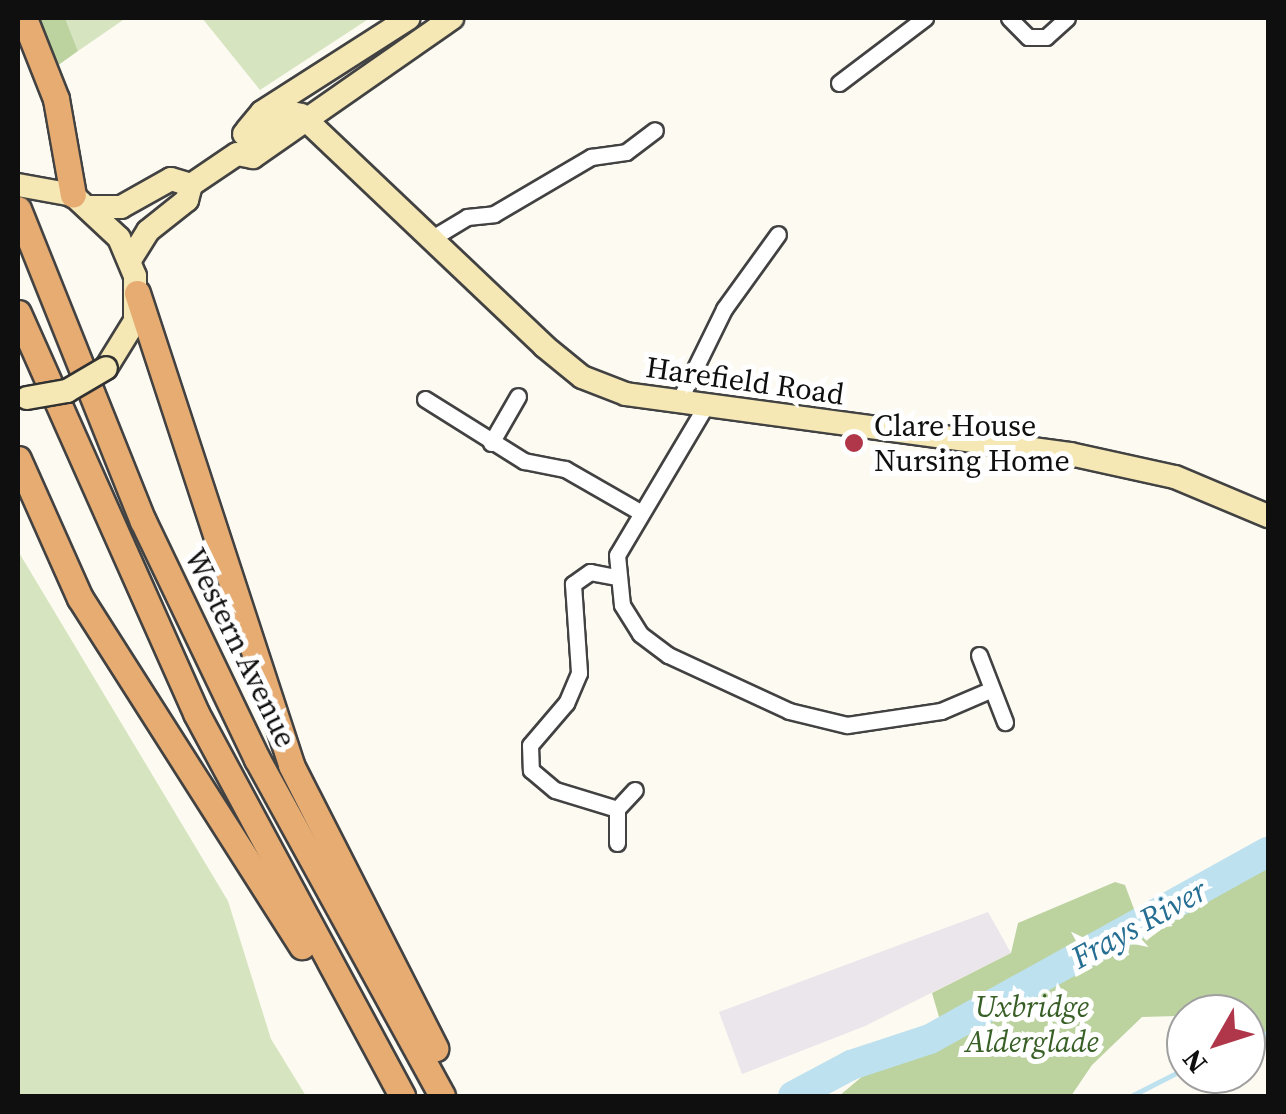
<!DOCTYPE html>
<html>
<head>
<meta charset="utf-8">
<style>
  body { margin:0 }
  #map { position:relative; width:1286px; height:1114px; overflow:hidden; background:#fdfaf2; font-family:"Source Serif 4",serif }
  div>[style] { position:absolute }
  .industrial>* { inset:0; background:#ebe5ec }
  .green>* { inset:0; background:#d6e4bf }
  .forest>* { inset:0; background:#bcd3a0 }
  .stream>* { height:5px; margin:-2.5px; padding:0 2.5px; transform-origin:2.5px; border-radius:2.5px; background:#bde1ef }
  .river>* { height:30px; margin:-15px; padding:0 15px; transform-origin:15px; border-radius:15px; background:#bde1ef }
  .roads { filter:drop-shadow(2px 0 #424242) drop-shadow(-2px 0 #424242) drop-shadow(0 2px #424242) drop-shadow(0 -2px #424242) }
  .minor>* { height:15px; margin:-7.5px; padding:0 7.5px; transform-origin:7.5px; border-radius:7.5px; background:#fff }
  .secondary>* { height:22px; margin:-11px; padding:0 11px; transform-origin:11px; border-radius:11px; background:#f5e8b5 }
  .trunk>* { height:25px; margin:-12.5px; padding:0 12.5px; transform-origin:12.5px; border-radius:12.5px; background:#e6ac72 }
  .bridges { filter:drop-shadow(2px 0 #313131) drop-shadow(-2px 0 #313131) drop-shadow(0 2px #313131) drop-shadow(0 -2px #313131) }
  .secondary-bridge>* { height:22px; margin:-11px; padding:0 11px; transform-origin:11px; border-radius:11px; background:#f5e8b5 }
  .dots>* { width:28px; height:28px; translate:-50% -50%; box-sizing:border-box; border:5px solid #fff; border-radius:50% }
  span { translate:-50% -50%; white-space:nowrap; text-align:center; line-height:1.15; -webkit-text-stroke:10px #fff; paint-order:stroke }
  .street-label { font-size:30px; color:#0f0f0f }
  .poi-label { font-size:30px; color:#0f0f0f }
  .left { translate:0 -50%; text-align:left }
  .park-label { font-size:30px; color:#385f26; font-style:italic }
  .water-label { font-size:32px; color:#266e92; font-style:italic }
  .frame { position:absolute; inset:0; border:20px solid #0f0f0f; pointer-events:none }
  .north { position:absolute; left:1166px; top:994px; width:100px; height:100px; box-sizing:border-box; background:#fff; border:2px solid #9f9f9f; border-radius:50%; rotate:231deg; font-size:28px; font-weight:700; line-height:40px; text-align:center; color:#0f0f0f }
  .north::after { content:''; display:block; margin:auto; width:35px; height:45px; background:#af3749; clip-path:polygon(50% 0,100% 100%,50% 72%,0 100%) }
</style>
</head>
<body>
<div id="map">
  <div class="industrial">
    <i style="clip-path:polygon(988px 912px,1011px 953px,865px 1026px,742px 1074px,719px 1012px)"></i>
  </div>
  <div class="green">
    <i style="clip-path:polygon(65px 18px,126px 18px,78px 51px)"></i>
    <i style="clip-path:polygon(202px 18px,370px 18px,260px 90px)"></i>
    <i style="clip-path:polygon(18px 551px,228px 901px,271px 1039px,306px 1096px,18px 1096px)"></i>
  </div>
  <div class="forest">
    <i style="clip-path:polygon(39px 18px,65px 18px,78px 51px,57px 66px)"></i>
    <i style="clip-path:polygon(1268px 848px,1268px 1042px,1246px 1035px,1246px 1014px,1142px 1017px,1092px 1065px,1071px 1096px,839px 1096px,870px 1070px,947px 1044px,932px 993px,1011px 953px,1018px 923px,1115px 882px,1125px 885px,1146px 941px)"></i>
  </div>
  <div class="stream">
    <i style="left:1246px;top:1042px;width:24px;rotate:-24deg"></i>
    <i style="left:1131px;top:1096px;width:62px;rotate:-27deg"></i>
  </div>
  <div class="river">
    <i style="left:793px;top:1096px;width:66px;rotate:-28.1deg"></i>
    <i style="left:851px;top:1065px;width:83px;rotate:-18.2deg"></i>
    <i style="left:930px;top:1039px;width:386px;rotate:-29deg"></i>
  </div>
  <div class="roads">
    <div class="minor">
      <i style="left:1009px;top:18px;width:27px;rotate:45deg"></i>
      <i style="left:1028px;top:37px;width:18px"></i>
      <i style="left:1046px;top:37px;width:28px;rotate:-42deg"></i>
      <i style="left:839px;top:83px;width:108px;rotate:-37.1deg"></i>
      <i style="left:434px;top:237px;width:39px;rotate:-31deg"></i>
      <i style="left:467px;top:217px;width:27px;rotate:-6deg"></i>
      <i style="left:494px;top:214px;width:113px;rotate:-30.4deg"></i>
      <i style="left:591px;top:157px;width:35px;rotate:-8deg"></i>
      <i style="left:626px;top:152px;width:36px;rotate:-37deg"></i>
      <i style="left:425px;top:399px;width:117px;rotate:32.1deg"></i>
      <i style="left:524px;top:461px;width:42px;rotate:11deg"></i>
      <i style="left:565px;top:469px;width:86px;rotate:29.8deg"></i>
      <i style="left:678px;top:403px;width:105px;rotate:-63.9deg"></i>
      <i style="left:724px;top:309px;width:92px;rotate:-54.2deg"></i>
      <i style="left:705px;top:407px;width:172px;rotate:120.7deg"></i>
      <i style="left:617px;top:555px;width:50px;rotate:84.3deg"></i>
      <i style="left:622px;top:605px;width:34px;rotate:58deg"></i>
      <i style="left:640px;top:634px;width:35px;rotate:37deg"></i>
      <i style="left:668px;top:655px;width:133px;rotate:24.8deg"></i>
      <i style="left:789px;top:711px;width:60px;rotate:13.6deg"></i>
      <i style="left:847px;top:725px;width:95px;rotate:-8.5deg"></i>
      <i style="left:941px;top:711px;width:53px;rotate:-23.2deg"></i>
      <i style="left:491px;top:443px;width:54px;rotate:-60.1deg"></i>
      <i style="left:616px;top:577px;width:26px;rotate:-169deg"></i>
      <i style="left:590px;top:572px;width:21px;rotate:145deg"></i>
      <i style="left:573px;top:584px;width:89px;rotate:86.1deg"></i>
      <i style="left:579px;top:673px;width:33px;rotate:113deg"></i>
      <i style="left:566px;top:703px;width:55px;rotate:130.6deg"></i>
      <i style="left:530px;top:745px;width:25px;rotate:88deg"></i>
      <i style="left:531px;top:770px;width:31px;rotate:40deg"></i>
      <i style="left:555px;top:790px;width:65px;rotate:17deg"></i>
      <i style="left:979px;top:655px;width:72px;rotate:68.8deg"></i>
      <i style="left:617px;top:843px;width:34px;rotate:-90deg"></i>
      <i style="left:617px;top:809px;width:26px;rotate:-47deg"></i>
    </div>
    <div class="secondary">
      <i style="left:247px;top:130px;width:23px;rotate:-50deg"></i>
      <i style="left:262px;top:112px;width:174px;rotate:-32.6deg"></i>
      <i style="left:244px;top:134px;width:9px;rotate:13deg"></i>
      <i style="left:253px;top:136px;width:45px;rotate:-30.5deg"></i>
      <i style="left:292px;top:113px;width:9px;rotate:13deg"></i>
      <i style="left:301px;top:115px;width:335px;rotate:43.5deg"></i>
      <i style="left:544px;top:346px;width:49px;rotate:39.2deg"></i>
      <i style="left:582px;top:377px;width:47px;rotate:21.1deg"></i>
      <i style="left:626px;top:394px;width:448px;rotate:7.7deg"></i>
      <i style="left:1070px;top:454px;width:107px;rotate:12.4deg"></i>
      <i style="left:1175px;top:477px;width:101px;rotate:22.8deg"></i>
      <i style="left:18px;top:185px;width:56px;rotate:10.3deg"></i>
      <i style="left:73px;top:195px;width:63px;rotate:43.1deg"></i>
      <i style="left:119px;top:238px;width:41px;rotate:67.2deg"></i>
      <i style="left:135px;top:276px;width:45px;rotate:90deg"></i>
      <i style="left:135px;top:321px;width:55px;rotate:121.7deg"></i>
      <i style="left:90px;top:207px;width:31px"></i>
      <i style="left:121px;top:207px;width:57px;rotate:-29.2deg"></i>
      <i style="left:171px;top:179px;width:21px;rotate:17deg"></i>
      <i style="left:130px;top:260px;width:34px;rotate:-58deg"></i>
      <i style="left:148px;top:231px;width:50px;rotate:-38.5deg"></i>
      <i style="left:187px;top:200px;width:16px;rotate:-75deg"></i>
      <i style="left:191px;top:185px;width:55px;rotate:-34deg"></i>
      <i style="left:237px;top:154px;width:16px;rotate:11deg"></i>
      <i style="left:253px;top:157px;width:243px;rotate:-34.9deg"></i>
    </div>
    <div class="trunk">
      <i style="left:24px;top:18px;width:87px;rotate:68.4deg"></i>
      <i style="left:56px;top:99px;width:97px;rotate:80deg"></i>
      <i style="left:18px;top:209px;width:336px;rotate:68.2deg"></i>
      <i style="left:143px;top:521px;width:264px;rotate:64.4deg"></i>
      <i style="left:257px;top:759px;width:384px;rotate:61.2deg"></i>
      <i style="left:137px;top:293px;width:496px;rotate:71.9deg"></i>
      <i style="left:291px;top:765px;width:318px;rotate:63deg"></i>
      <i style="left:18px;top:313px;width:438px;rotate:66deg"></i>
      <i style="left:196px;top:713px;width:435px;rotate:61.7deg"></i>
      <i style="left:18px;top:459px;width:152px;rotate:66deg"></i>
      <i style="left:80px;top:598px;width:413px;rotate:57.5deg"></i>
    </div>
  </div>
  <div class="bridges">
    <div class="secondary-bridge">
      <i style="left:27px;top:398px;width:41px;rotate:-9.9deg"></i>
      <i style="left:67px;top:391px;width:45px;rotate:-30.5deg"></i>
    </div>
  </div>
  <div class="dots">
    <i style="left:854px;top:443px;background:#af3749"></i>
  </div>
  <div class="street-label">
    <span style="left:745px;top:381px;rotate:8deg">Harefield Road</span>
    <span style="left:240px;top:648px;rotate:64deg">Western Avenue</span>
  </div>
  <div class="poi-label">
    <span class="left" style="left:874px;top:443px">Clare House<br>Nursing Home</span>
  </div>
  <div class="park-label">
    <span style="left:1032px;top:1024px">Uxbridge<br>Alderglade</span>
  </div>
  <div class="water-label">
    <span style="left:1139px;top:924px;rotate:-29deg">Frays River</span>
  </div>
  <div class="frame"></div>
  <div class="north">N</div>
</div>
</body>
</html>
